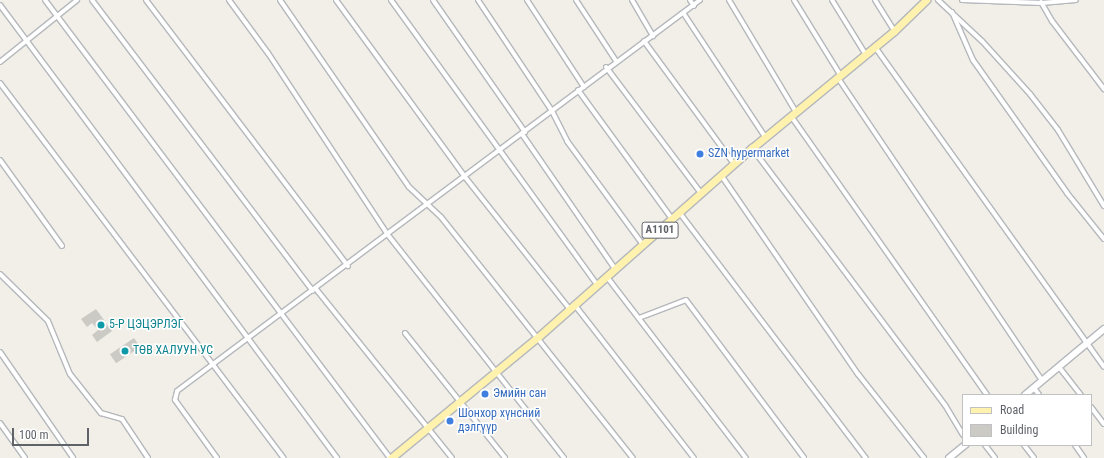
<!DOCTYPE html>
<html>
<head>
<meta charset="utf-8">
<style>
  body { margin:0 }
  #map { position:relative; width:1104px; height:458px; overflow:hidden; background:#f1efe8; font-family:"Roboto Condensed",sans-serif }
  div>[style] { position:absolute }
  .building>* { inset:0; background:#cccac5; transform-origin:0 0 }
  .roads { filter:drop-shadow(1px 0 #b5b8bc) drop-shadow(-1px 0 #b5b8bc) drop-shadow(0 1px #b5b8bc) drop-shadow(0 -1px #b5b8bc) }
  .street>* { height:4px; margin:-2px; padding:0 2px; transform-origin:2px; border-radius:2px; background:#fff }
  .secondary>* { height:6px; margin:-3px; padding:0 3px; transform-origin:3px; border-radius:3px; background:#fff }
  .primary>* { height:7px; margin:-3.5px; padding:0 3.5px; transform-origin:3.5px; border-radius:3.5px; background:#fff2af }
  .dots>* { width:11px; height:11px; translate:-50% -50%; box-sizing:border-box; border:2px solid #fff; border-radius:50% }
  span { translate:-50% -50%; white-space:nowrap; text-align:center; line-height:1.15; -webkit-text-stroke:3px #fff; paint-order:stroke }
  .shield-label span { padding:1px 3px; background:#fff; border:1px solid; border-radius:3px; -webkit-text-stroke-width:0 }
  .shield-label { font-size:11px; color:#5f6368; font-weight:700 }
  .shop-label { font-size:12px; color:#366cbe }
  .left { translate:0 -50%; text-align:left }
  .culture-label { font-size:12px; color:#0d838f }
  .legend { position:absolute; left:962px; top:394px; width:130px; height:52px; box-sizing:border-box; background:#fff; border:1px solid #bfc1c3; margin:0; padding:5px 7px; list-style:none; font-size:12px; color:#5f6368 }
  .legend li { display:flex; align-items:center; gap:8px; height:20px }
  .legend b { width:20px; border:1px solid #bfc1c3 }
  .scale { position:absolute; left:12px; top:428px; width:77px; height:18px; box-sizing:border-box; border:2px solid #5f6368; border-top:0; padding-left:5px; font-size:12px; line-height:14px; white-space:nowrap; color:#5f6368; -webkit-text-stroke:3px #fff; paint-order:stroke }
</style>
</head>
<body>
<div id="map">
  <div class="building">
    <i style="clip-path:polygon(96px 309px,112px 331px,97px 342px,92px 335px,98px 330px,92px 323px,87px 327px,81px 319px)"></i>
    <i style="left:134px;top:338px;width:11px;height:29px;rotate:56deg"></i>
  </div>
  <div class="roads">
    <div class="street">
      <i style="left:45px;top:0;width:573px;rotate:53.01deg"></i>
      <i style="left:92px;top:0;width:365px;rotate:52.8deg"></i>
      <i style="left:146px;top:0;width:334px;rotate:52.8deg"></i>
      <i style="left:229px;top:0;width:66px;rotate:53.7deg"></i>
      <i style="left:268px;top:53px;width:218px;rotate:56.6deg"></i>
      <i style="left:388px;top:235px;width:284px;rotate:51.7deg"></i>
      <i style="left:280px;top:0;width:227px;rotate:55.4deg"></i>
      <i style="left:409px;top:187px;width:44px;rotate:43.2deg"></i>
      <i style="left:441px;top:217px;width:308px;rotate:51.5deg"></i>
      <i style="left:336px;top:0;width:219px;rotate:53.9deg"></i>
      <i style="left:465px;top:177px;width:167px;rotate:51.6deg"></i>
      <i style="left:391px;top:0;width:352px;rotate:54.1deg"></i>
      <i style="left:433px;top:0;width:161px;rotate:55.1deg"></i>
      <i style="left:478px;top:0;width:133px;rotate:56.3deg"></i>
      <i style="left:552px;top:111px;width:34px;rotate:63deg"></i>
      <i style="left:567px;top:141px;width:129px;rotate:53.8deg"></i>
      <i style="left:527px;top:0;width:104px;rotate:56.8deg"></i>
      <i style="left:576px;top:0;width:73px;rotate:56.7deg"></i>
      <i style="left:632px;top:0;width:42px;rotate:59.7deg"></i>
      <i style="left:690px;top:0;width:7px;rotate:56deg"></i>
      <i style="left:729px;top:0;width:131px;rotate:59.1deg"></i>
      <i style="left:794px;top:0;width:89px;rotate:58.3deg"></i>
      <i style="left:832px;top:0;width:65px;rotate:58.3deg"></i>
      <i style="left:875px;top:0;width:36px;rotate:58deg"></i>
      <i style="left:938px;top:0;width:60px;rotate:43deg"></i>
      <i style="left:982px;top:41px;width:72px;rotate:47.8deg"></i>
      <i style="left:1030px;top:94px;width:46px;rotate:52.1deg"></i>
      <i style="left:1058px;top:130px;width:89px;rotate:58.8deg"></i>
      <i style="left:962px;top:0;width:80px;rotate:2.1deg"></i>
      <i style="left:1042px;top:3px;width:34px;rotate:-5deg"></i>
      <i style="left:1041px;top:2px;width:22px;rotate:60deg"></i>
      <i style="left:1052px;top:21px;width:86px;rotate:52.6deg"></i>
      <i style="left:0;top:5px;width:565px;rotate:53.35deg"></i>
      <i style="left:952px;top:12px;width:52px;rotate:66.4deg"></i>
      <i style="left:973px;top:60px;width:163px;rotate:54.7deg"></i>
      <i style="left:1067px;top:193px;width:59px;rotate:51.2deg"></i>
      <i style="left:684px;top:14px;width:147px;rotate:56.6deg"></i>
      <i style="left:644px;top:41px;width:152px;rotate:53.8deg"></i>
      <i style="left:875px;top:47px;width:393px;rotate:54.4deg"></i>
      <i style="left:0;top:62px;width:99px;rotate:-38.8deg"></i>
      <i style="left:606px;top:67px;width:158px;rotate:53deg"></i>
      <i style="left:838px;top:78px;width:365px;rotate:56deg"></i>
      <i style="left:0;top:83px;width:470px;rotate:52.9deg"></i>
      <i style="left:578px;top:90px;width:160px;rotate:53.9deg"></i>
      <i style="left:791px;top:116px;width:341px;rotate:54.9deg"></i>
      <i style="left:522px;top:134px;width:164px;rotate:55.4deg"></i>
      <i style="left:752px;top:148px;width:321px;rotate:53.1deg"></i>
      <i style="left:945px;top:405px;width:35px;rotate:59deg"></i>
      <i style="left:0;top:160px;width:106px;rotate:54.2deg"></i>
      <i style="left:721px;top:175px;width:242px;rotate:55.5deg"></i>
      <i style="left:858px;top:374px;width:107px;rotate:51.8deg"></i>
      <i style="left:679px;top:212px;width:309px;rotate:52.8deg"></i>
      <i style="left:0;top:274px;width:67px;rotate:44.4deg"></i>
      <i style="left:48px;top:321px;width:57px;rotate:67.5deg"></i>
      <i style="left:70px;top:374px;width:50px;rotate:51.5deg"></i>
      <i style="left:101px;top:413px;width:22px;rotate:16deg"></i>
      <i style="left:122px;top:419px;width:47px;rotate:56.3deg"></i>
      <i style="left:607px;top:277px;width:228px;rotate:52.5deg"></i>
      <i style="left:316px;top:289px;width:217px;rotate:51.2deg"></i>
      <i style="left:574px;top:304px;width:195px;rotate:52.1deg"></i>
      <i style="left:639px;top:318px;width:50px;rotate:-21deg"></i>
      <i style="left:686px;top:300px;width:197px;rotate:53.2deg"></i>
      <i style="left:405px;top:333px;width:160px;rotate:51.3deg"></i>
      <i style="left:0;top:352px;width:129px;rotate:55.4deg"></i>
      <i style="left:1059px;top:367px;width:36px;rotate:52deg"></i>
      <i style="left:1034px;top:388px;width:9px;rotate:54deg"></i>
      <i style="left:1091px;top:407px;width:21px;rotate:53deg"></i>
      <i style="left:0;top:423px;width:43px;rotate:54.5deg"></i>
      <i style="left:985px;top:445px;width:16px;rotate:52deg"></i>
      <i style="left:1024px;top:445px;width:16px;rotate:52deg"></i>
      <i style="left:1075px;top:445px;width:16px;rotate:55deg"></i>
      <i style="left:217px;top:458px;width:72px;rotate:-125.9deg"></i>
      <i style="left:175px;top:400px;width:9px;rotate:-77deg"></i>
      <i style="left:177px;top:391px;width:653px;rotate:-36.78deg"></i>
    </div>
    <div class="secondary">
      <i style="left:1025px;top:395px;width:103px;rotate:-39.9deg"></i>
      <i style="left:949px;top:458px;width:21px;rotate:-39deg"></i>
    </div>
    <div class="primary">
      <i style="left:391px;top:458px;width:190px;rotate:-39.5deg"></i>
      <i style="left:538px;top:337px;width:286px;rotate:-41.5deg"></i>
      <i style="left:752px;top:148px;width:184px;rotate:-39.5deg"></i>
      <i style="left:894px;top:31px;width:45px;rotate:-44.1deg"></i>
    </div>
  </div>
  <div class="dots">
    <i style="left:700px;top:154px;background:#3f7fe0"></i>
    <i style="left:101px;top:325px;background:#0f9aa8"></i>
    <i style="left:125px;top:351px;background:#0f9aa8"></i>
    <i style="left:485px;top:394px;background:#3f7fe0"></i>
    <i style="left:450px;top:421px;background:#3f7fe0"></i>
  </div>
  <div class="shield-label">
    <span style="left:660px;top:230px">A1101</span>
  </div>
  <div class="shop-label">
    <span class="left" style="left:708px;top:154px">SZN hypermarket</span>
    <span class="left" style="left:493px;top:394px">Эмийн сан</span>
    <span class="left" style="left:458px;top:421px">Шонхор хүнсний<br>дэлгүүр</span>
  </div>
  <div class="culture-label">
    <span class="left" style="left:109px;top:325px">5-Р ЦЭЦЭРЛЭГ</span>
    <span class="left" style="left:133px;top:351px">ТӨВ ХАЛУУН УС</span>
  </div>
  <ul class="legend">
  <li><b style="height:5px;background:#fff2af"></b>Road</li>
  <li><b style="height:11px;background:#cccac5"></b>Building</li>
  </ul>
  <div class="scale">100 m</div>
</div>
</body>
</html>
